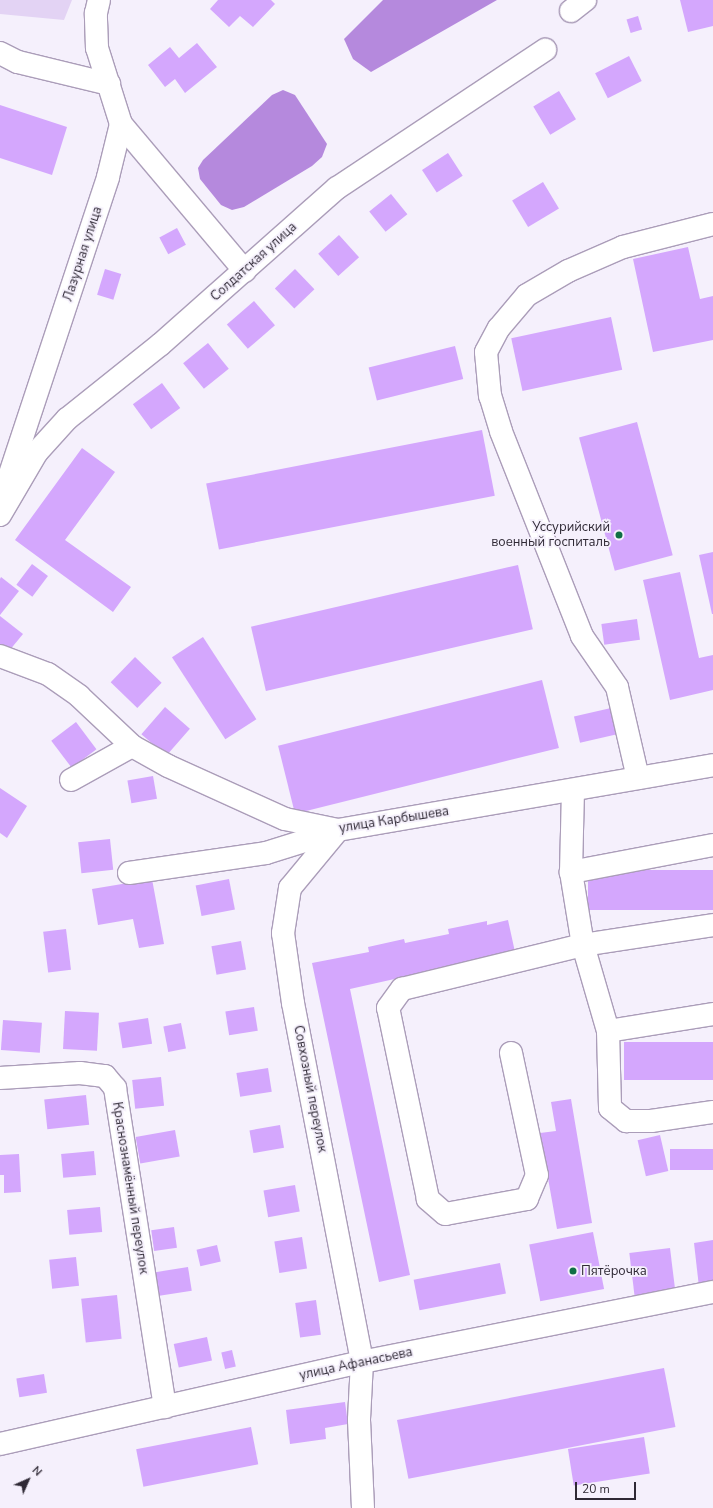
<!DOCTYPE html>
<html>
<head>
<meta charset="utf-8">
<style>
  body { margin:0 }
  #map { position:relative; width:713px; height:1508px; overflow:hidden; background:#f5f0fc; font-family:"Nunito Sans",sans-serif }
  div>[style] { position:absolute }
  .green>* { inset:0; background:#e3d3f4 }
  .water>* { inset:0; background:#b589dd }
  .building>* { inset:0; background:#d4a7fd; transform-origin:0 0 }
  .roads { filter:drop-shadow(1px 0 #ab9db9) drop-shadow(-1px 0 #ab9db9) drop-shadow(0 1px #ab9db9) drop-shadow(0 -1px #ab9db9) }
  .minor>* { height:22px; margin:-11px; padding:0 11px; transform-origin:11px; border-radius:11px; background:#fff }
  .dots>* { width:11px; height:11px; translate:-50% -50%; box-sizing:border-box; border:2px solid #f5f0fc; border-radius:50% }
  span { translate:-50% -50%; white-space:nowrap; text-align:center; line-height:1.15; -webkit-text-stroke:3.5px #f5f0fc; paint-order:stroke }
  .street-label { font-size:13px; color:#2f2935 }
  .poi-label { font-size:13px; color:#2f2935 }
  .right { translate:-100% -50%; text-align:right }
  .left { translate:0 -50%; text-align:left }
  .north { position:absolute; left:8px; top:1460px; width:40px; height:40px; -webkit-text-stroke:3px #f5f0fc; paint-order:stroke; rotate:45deg; font-size:11px; font-weight:700; line-height:16px; text-align:center; color:#2f2935 }
  .north::after { content:''; display:block; margin:auto; width:14px; height:18px; background:#2f2935; clip-path:polygon(50% 0,100% 100%,50% 72%,0 100%) }
  .scale { position:absolute; left:575px; top:1482px; width:61px; height:18px; box-sizing:border-box; border:2px solid #2f2935; border-top:0; padding-left:5px; font-size:12px; line-height:14px; white-space:nowrap; color:#2f2935; -webkit-text-stroke:3px #f5f0fc; paint-order:stroke }
</style>
</head>
<body>
<div id="map">
  <div class="green">
    <i style="clip-path:polygon(0 0,72px 0,64px 20px,0 14px)"></i>
  </div>
  <div class="water">
    <i style="clip-path:polygon(383px 0,497px 0,371px 72px,353px 59px,344px 39px)"></i>
    <i style="clip-path:polygon(283px 90px,295px 95px,327px 144px,322px 157px,312px 166px,244px 207px,232px 210px,221px 205px,200px 179px,198px 168px,203px 160px,272px 95px)"></i>
  </div>
  <div class="building">
    <i style="clip-path:polygon(218px 0,271px 0,275px 4px,253px 27px,240px 16px,229px 27px,210px 9px)"></i>
    <i style="clip-path:polygon(680px 0,713px 0,713px 26px,688px 32px)"></i>
    <i style="left:638px;top:16px;width:14px;height:12px;rotate:73deg"></i>
    <i style="clip-path:polygon(197px 43px,217px 67px,185px 93px,175px 79px,165px 87px,148px 65px,170px 47px,179px 58px)"></i>
    <i style="left:629px;top:56px;width:28px;height:38px;rotate:63deg"></i>
    <i style="left:559px;top:91px;width:33px;height:30px;rotate:59deg"></i>
    <i style="clip-path:polygon(0 105px,67px 127px,52px 175px,0 158px)"></i>
    <i style="left:448px;top:153px;width:27px;height:31px;rotate:57deg"></i>
    <i style="left:543px;top:182px;width:31px;height:36px;rotate:59deg"></i>
    <i style="left:391px;top:194px;width:26px;height:28px;rotate:51deg"></i>
    <i style="left:177px;top:228px;width:19px;height:20px;rotate:62deg"></i>
    <i style="left:339px;top:235px;width:30px;height:28px;rotate:48deg"></i>
    <i style="clip-path:polygon(688px 247px,700px 299px,713px 296px,713px 340px,653px 352px,633px 259px)"></i>
    <i style="left:105px;top:269px;width:17px;height:27px;rotate:17deg"></i>
    <i style="left:295px;top:269px;width:28px;height:28px;rotate:46deg"></i>
    <i style="left:254px;top:301px;width:32px;height:36px;rotate:49deg"></i>
    <i style="left:611px;top:317px;width:54px;height:102px;rotate:78deg"></i>
    <i style="left:208px;top:343px;width:33px;height:32px;rotate:51deg"></i>
    <i style="left:455px;top:346px;width:34px;height:89px;rotate:76deg"></i>
    <i style="left:162px;top:383px;width:31px;height:36px;rotate:54deg"></i>
    <i style="left:637px;top:422px;width:138px;height:60px;rotate:75deg"></i>
    <i style="left:482px;top:430px;width:67px;height:281px;rotate:79deg"></i>
    <i style="clip-path:polygon(82px 448px,115px 472px,65px 540px,131px 587px,113px 612px,15px 540px)"></i>
    <i style="clip-path:polygon(713px 552px,713px 614px,712px 614px,699px 555px)"></i>
    <i style="left:32px;top:564px;width:20px;height:26px;rotate:37deg"></i>
    <i style="left:518px;top:565px;width:66px;height:274px;rotate:77deg"></i>
    <i style="clip-path:polygon(680px 572px,699px 658px,713px 655px,713px 690px,670px 700px,643px 580px)"></i>
    <i style="clip-path:polygon(1px 577px,19px 591px,0 615px,0 579px)"></i>
    <i style="clip-path:polygon(0 616px,23px 634px,9px 651px,0 644px)"></i>
    <i style="left:637px;top:619px;width:21px;height:36px;rotate:82deg"></i>
    <i style="left:203px;top:637px;width:98px;height:37px;rotate:57deg"></i>
    <i style="left:135px;top:657px;width:37px;height:35px;rotate:44deg"></i>
    <i style="left:542px;top:680px;width:70px;height:272px;rotate:76deg"></i>
    <i style="left:165px;top:707px;width:33px;height:36px;rotate:41deg"></i>
    <i style="left:611px;top:708px;width:27px;height:38px;rotate:77deg"></i>
    <i style="left:76px;top:722px;width:34px;height:31px;rotate:53deg"></i>
    <i style="left:153px;top:776px;width:23px;height:26px;rotate:80deg"></i>
    <i style="clip-path:polygon(0 788px,27px 806px,7px 838px,0 833px)"></i>
    <i style="left:110px;top:839px;width:31px;height:32px;rotate:84deg"></i>
    <i style="left:713px;top:870px;width:40px;height:125px;rotate:90deg"></i>
    <i style="clip-path:polygon(152px 879px,164px 944px,139px 948px,133px 919px,98px 925px,92px 889px)"></i>
    <i style="left:229px;top:879px;width:31px;height:34px;rotate:79deg"></i>
    <i style="clip-path:polygon(508px 920px,515px 952px,350px 989px,410px 1275px,379px 1282px,312px 963px,369px 952px,368px 947px,404px 939px,405px 943px,449px 934px,448px 929px,487px 921px,487px 925px)"></i>
    <i style="left:66px;top:929px;width:41px;height:23px;rotate:83deg"></i>
    <i style="left:241px;top:941px;width:29px;height:30px;rotate:80deg"></i>
    <i style="left:254px;top:1007px;width:24px;height:29px;rotate:81deg"></i>
    <i style="left:65px;top:1011px;width:34px;height:38px;rotate:3deg"></i>
    <i style="left:148px;top:1018px;width:26px;height:30px;rotate:81deg"></i>
    <i style="left:3px;top:1020px;width:39px;height:30px;rotate:4deg"></i>
    <i style="left:181px;top:1023px;width:26px;height:18px;rotate:79deg"></i>
    <i style="left:713px;top:1042px;width:38px;height:89px;rotate:90deg"></i>
    <i style="left:268px;top:1068px;width:24px;height:32px;rotate:81deg"></i>
    <i style="left:161px;top:1077px;width:29px;height:29px;rotate:84deg"></i>
    <i style="left:86px;top:1095px;width:30px;height:42px;rotate:84deg"></i>
    <i style="clip-path:polygon(571px 1099px,592px 1223px,557px 1229px,540px 1133px,556px 1131px,551px 1102px)"></i>
    <i style="left:280px;top:1125px;width:23px;height:31px;rotate:80deg"></i>
    <i style="left:175px;top:1130px;width:27px;height:40px;rotate:80deg"></i>
    <i style="left:660px;top:1135px;width:37px;height:23px;rotate:77deg"></i>
    <i style="left:713px;top:1149px;width:21px;height:43px;rotate:90deg"></i>
    <i style="left:94px;top:1151px;width:24px;height:33px;rotate:85deg"></i>
    <i style="clip-path:polygon(19px 1154px,21px 1192px,4px 1193px,4px 1175px,0 1175px,0 1155px)"></i>
    <i style="left:295px;top:1185px;width:27px;height:32px;rotate:80deg"></i>
    <i style="left:100px;top:1207px;width:25px;height:33px;rotate:85deg"></i>
    <i style="left:174px;top:1227px;width:21px;height:23px;rotate:82deg"></i>
    <i style="left:593px;top:1232px;width:58px;height:65px;rotate:79deg"></i>
    <i style="left:302px;top:1237px;width:32px;height:28px;rotate:81deg"></i>
    <i style="clip-path:polygon(713px 1240px,713px 1285px,699px 1287px,694px 1243px)"></i>
    <i style="left:217px;top:1245px;width:17px;height:21px;rotate:77deg"></i>
    <i style="left:670px;top:1248px;width:46px;height:41px;rotate:83deg"></i>
    <i style="left:76px;top:1257px;width:29px;height:27px;rotate:84deg"></i>
    <i style="left:500px;top:1263px;width:31px;height:88px;rotate:79deg"></i>
    <i style="left:188px;top:1267px;width:24px;height:36px;rotate:81deg"></i>
    <i style="left:117px;top:1295px;width:44px;height:36px;rotate:84deg"></i>
    <i style="left:316px;top:1300px;width:35px;height:21px;rotate:82deg"></i>
    <i style="left:207px;top:1337px;width:24px;height:34px;rotate:78deg"></i>
    <i style="left:232px;top:1350px;width:17px;height:11px;rotate:77deg"></i>
    <i style="left:664px;top:1368px;width:60px;height:272px;rotate:79deg"></i>
    <i style="left:44px;top:1374px;width:19px;height:28px;rotate:81deg"></i>
    <i style="clip-path:polygon(345px 1402px,348px 1424px,325px 1428px,326px 1439px,290px 1444px,286px 1410px)"></i>
    <i style="left:251px;top:1427px;width:38px;height:117px;rotate:79deg"></i>
    <i style="left:644px;top:1437px;width:37px;height:77px;rotate:81deg"></i>
  </div>
  <div class="roads">
    <div class="minor">
      <i style="left:571px;top:11px;width:18px;rotate:-38deg"></i>
      <i style="left:0;top:53px;width:20px;rotate:27deg"></i>
      <i style="left:18px;top:62px;width:94px;rotate:13.6deg"></i>
      <i style="left:121px;top:124px;width:192px;rotate:49.9deg"></i>
      <i style="left:6px;top:486px;width:325px;rotate:-71.7deg"></i>
      <i style="left:108px;top:177px;width:55px;rotate:-76.2deg"></i>
      <i style="left:121px;top:124px;width:80px;rotate:-107.5deg"></i>
      <i style="left:97px;top:48px;width:35px;rotate:-92deg"></i>
      <i style="left:96px;top:13px;width:13px;rotate:-77deg"></i>
      <i style="left:0;top:515px;width:73px;rotate:-59.6deg"></i>
      <i style="left:37px;top:452px;width:45px;rotate:-47.7deg"></i>
      <i style="left:67px;top:419px;width:120px;rotate:-38.6deg"></i>
      <i style="left:161px;top:344px;width:235px;rotate:-41.6deg"></i>
      <i style="left:337px;top:188px;width:250px;rotate:-33.6deg"></i>
      <i style="left:0;top:656px;width:51px;rotate:20.6deg"></i>
      <i style="left:48px;top:674px;width:38px;rotate:35deg"></i>
      <i style="left:79px;top:696px;width:73px;rotate:43.3deg"></i>
      <i style="left:132px;top:746px;width:41px;rotate:29.1deg"></i>
      <i style="left:168px;top:766px;width:128px;rotate:24.4deg"></i>
      <i style="left:285px;top:819px;width:54px;rotate:11.7deg"></i>
      <i style="left:338px;top:830px;width:381px;rotate:-9.8deg"></i>
      <i style="left:638px;top:778px;width:93px;rotate:-103deg"></i>
      <i style="left:617px;top:687px;width:62px;rotate:-124.5deg"></i>
      <i style="left:582px;top:636px;width:220px;rotate:-111.6deg"></i>
      <i style="left:501px;top:431px;width:37px;rotate:-107deg"></i>
      <i style="left:490px;top:396px;width:44px;rotate:-95.2deg"></i>
      <i style="left:486px;top:352px;width:27px;rotate:-62deg"></i>
      <i style="left:499px;top:328px;width:43px;rotate:-49.7deg"></i>
      <i style="left:527px;top:295px;width:48px;rotate:-30.3deg"></i>
      <i style="left:568px;top:271px;width:60px;rotate:-23.6deg"></i>
      <i style="left:623px;top:247px;width:93px;rotate:-14.3deg"></i>
      <i style="left:71px;top:780px;width:70px;rotate:-29.1deg"></i>
      <i style="left:338px;top:830px;width:75px;rotate:129.6deg"></i>
      <i style="left:290px;top:888px;width:46px;rotate:98.8deg"></i>
      <i style="left:283px;top:933px;width:71px;rotate:81.9deg"></i>
      <i style="left:293px;top:1003px;width:366px;rotate:79.1deg"></i>
      <i style="left:362px;top:1362px;width:58px;rotate:93deg"></i>
      <i style="left:359px;top:1420px;width:88px;rotate:87.4deg"></i>
      <i style="left:713px;top:845px;width:145px;rotate:169.2deg"></i>
      <i style="left:571px;top:872px;width:74px;rotate:80.7deg"></i>
      <i style="left:583px;top:945px;width:90px;rotate:73.8deg"></i>
      <i style="left:608px;top:1031px;width:77px;rotate:88.5deg"></i>
      <i style="left:610px;top:1108px;width:21px;rotate:39deg"></i>
      <i style="left:626px;top:1121px;width:25px"></i>
      <i style="left:651px;top:1121px;width:63px;rotate:-8.3deg"></i>
      <i style="left:571px;top:872px;width:81px;rotate:-88.6deg"></i>
      <i style="left:129px;top:873px;width:138px;rotate:-8.3deg"></i>
      <i style="left:266px;top:853px;width:73px;rotate:-17.4deg"></i>
      <i style="left:608px;top:1031px;width:106px;rotate:-9.2deg"></i>
      <i style="left:511px;top:1053px;width:125px;rotate:78deg"></i>
      <i style="left:537px;top:1175px;width:26px;rotate:113deg"></i>
      <i style="left:527px;top:1199px;width:83px;rotate:169.6deg"></i>
      <i style="left:445px;top:1214px;width:23px;rotate:-139deg"></i>
      <i style="left:428px;top:1199px;width:195px;rotate:-101.8deg"></i>
      <i style="left:388px;top:1008px;width:24px;rotate:-54deg"></i>
      <i style="left:402px;top:989px;width:186px;rotate:-13.7deg"></i>
      <i style="left:583px;top:945px;width:132px;rotate:-8.7deg"></i>
      <i style="left:0;top:1078px;width:80px;rotate:-3.6deg"></i>
      <i style="left:80px;top:1073px;width:25px;rotate:7deg"></i>
      <i style="left:105px;top:1076px;width:16px;rotate:50deg"></i>
      <i style="left:115px;top:1088px;width:323px;rotate:81.1deg"></i>
      <i style="left:0;top:1444px;width:371px;rotate:-12.8deg"></i>
      <i style="left:362px;top:1362px;width:358px;rotate:-11.3deg"></i>
    </div>
  </div>
  <div class="dots">
    <i style="left:619px;top:535px;background:#0f6f45"></i>
    <i style="left:573px;top:1271px;background:#0f6f45"></i>
  </div>
  <div class="street-label">
    <span style="left:83px;top:254px;rotate:-72deg">Лазурная улица</span>
    <span style="left:254px;top:262px;rotate:-42deg">Солдатская улица</span>
    <span style="left:394px;top:820px;rotate:-9deg">улица Карбышева</span>
    <span style="left:310px;top:1089px;rotate:79deg">Совхозный переулок</span>
    <span style="left:130px;top:1188px;rotate:81deg">Краснознамённый переулок</span>
    <span style="left:356px;top:1364px;rotate:-12deg">улица Афанасьева</span>
  </div>
  <div class="poi-label">
    <span class="right" style="left:610px;top:535px">Уссурийский<br>военный госпиталь</span>
    <span class="left" style="left:581px;top:1271px">Пятёрочка</span>
  </div>
  <div class="north">N</div>
  <div class="scale">20 m</div>
</div>
</body>
</html>
